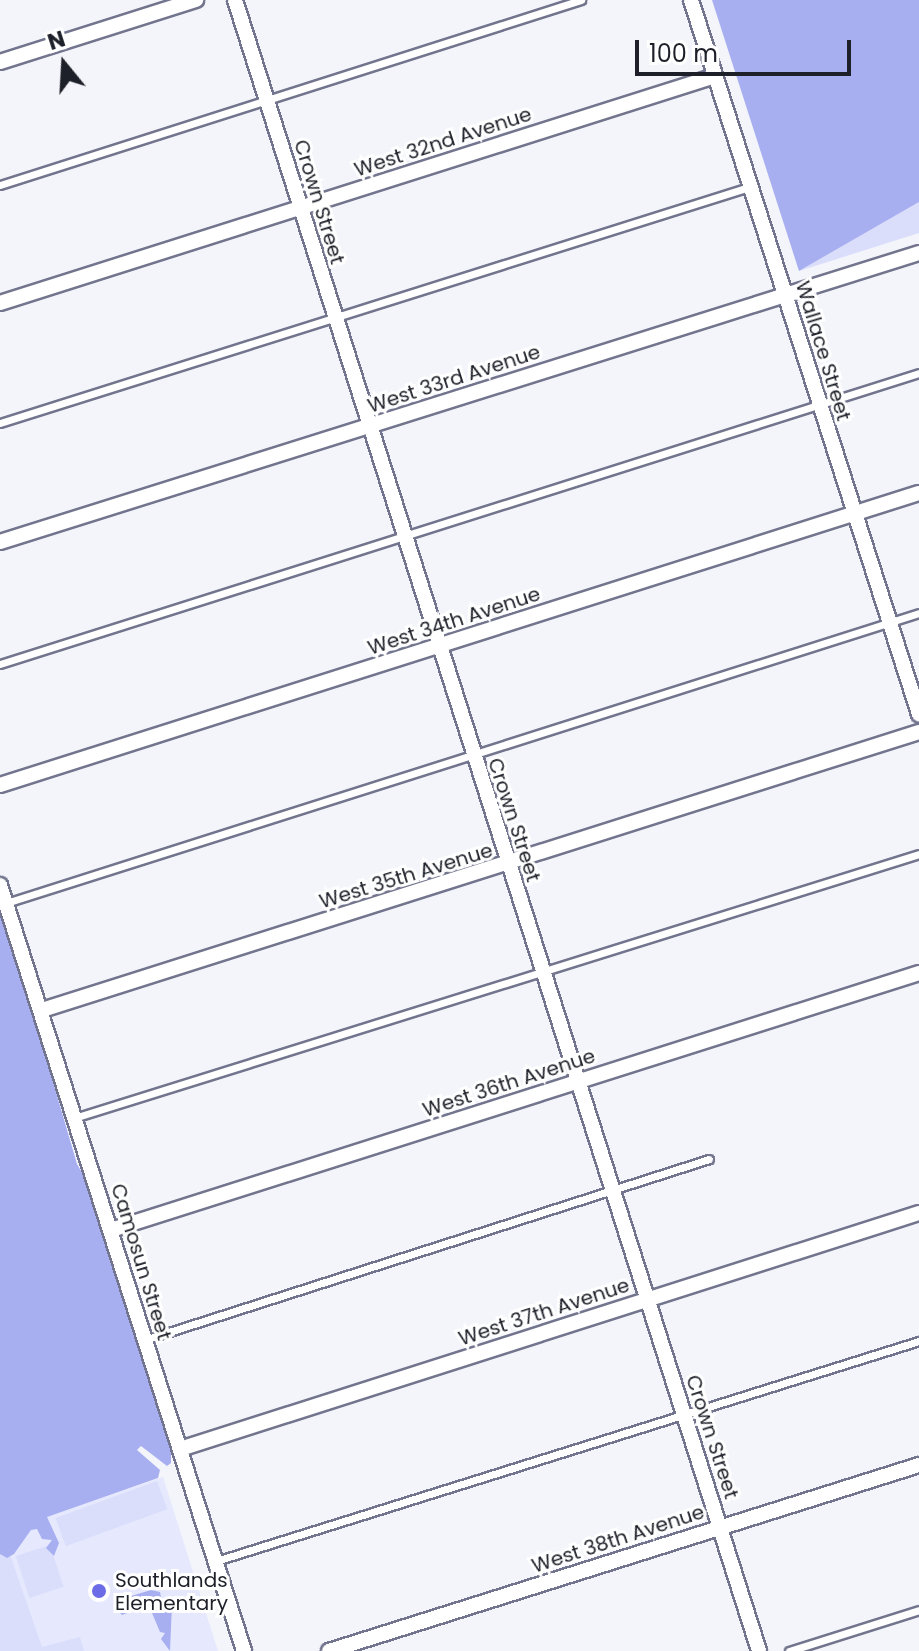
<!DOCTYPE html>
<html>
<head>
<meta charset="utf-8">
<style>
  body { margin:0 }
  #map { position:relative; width:919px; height:1651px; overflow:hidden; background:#f4f5fa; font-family:Poppins,sans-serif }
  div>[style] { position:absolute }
  .built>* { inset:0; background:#e6e9fe }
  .green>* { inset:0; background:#dadefa; transform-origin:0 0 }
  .forest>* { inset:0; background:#a8aff1 }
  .roads { filter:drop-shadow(2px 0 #72758d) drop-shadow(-2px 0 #72758d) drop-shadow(0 2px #72758d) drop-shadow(0 -2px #72758d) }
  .service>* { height:7px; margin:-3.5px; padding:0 3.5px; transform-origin:3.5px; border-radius:3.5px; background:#fff }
  .minor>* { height:14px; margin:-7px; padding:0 7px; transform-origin:7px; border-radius:7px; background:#fff }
  .dots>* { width:22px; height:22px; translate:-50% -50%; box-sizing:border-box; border:4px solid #fff; border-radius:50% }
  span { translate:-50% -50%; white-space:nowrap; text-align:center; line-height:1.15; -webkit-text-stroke:6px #fff; paint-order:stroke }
  .street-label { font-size:20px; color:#1e2029 }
  .poi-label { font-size:20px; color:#1e2029 }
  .left { translate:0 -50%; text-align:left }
  .north { position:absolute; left:24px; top:24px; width:80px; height:80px; -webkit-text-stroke:6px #fff; paint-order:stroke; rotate:342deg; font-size:22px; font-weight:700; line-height:32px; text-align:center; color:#1e2029 }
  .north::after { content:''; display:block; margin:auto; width:28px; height:36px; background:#1e2029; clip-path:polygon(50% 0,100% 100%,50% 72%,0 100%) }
  .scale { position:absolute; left:635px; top:40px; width:216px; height:36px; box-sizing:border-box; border:4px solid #1e2029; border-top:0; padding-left:10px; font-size:24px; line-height:28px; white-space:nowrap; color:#1e2029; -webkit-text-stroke:6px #fff; paint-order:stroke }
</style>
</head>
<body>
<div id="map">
  <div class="built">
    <i style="clip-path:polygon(163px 1477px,218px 1651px,0 1651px,0 1531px)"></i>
  </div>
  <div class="green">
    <i style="clip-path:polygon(919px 202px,919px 233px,799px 271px)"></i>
    <i style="left:157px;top:1481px;width:30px;height:108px;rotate:70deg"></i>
    <i style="left:50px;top:1545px;width:44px;height:36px;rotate:72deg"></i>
    <i style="clip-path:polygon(7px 1546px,42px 1647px,80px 1637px,84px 1651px,0 1651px,0 1549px)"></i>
  </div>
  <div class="forest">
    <i style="clip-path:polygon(712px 0,919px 0,919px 202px,799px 271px)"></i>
    <i style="clip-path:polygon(0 912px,21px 972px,77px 1164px,95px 1195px,171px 1450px,171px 1463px,167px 1466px,141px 1446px,137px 1450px,160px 1470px,158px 1478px,47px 1517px,59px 1543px,54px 1556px,46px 1548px,52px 1540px,42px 1539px,37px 1529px,31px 1530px,14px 1554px,7px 1558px,0 1554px)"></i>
    <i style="clip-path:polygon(151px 1590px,160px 1592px,162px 1602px,168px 1599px,172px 1605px,170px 1651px,161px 1639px,165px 1633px,160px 1632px,152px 1613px,135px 1610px,122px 1615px,118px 1611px,118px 1600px)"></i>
  </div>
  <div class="roads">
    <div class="service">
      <i style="left:0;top:185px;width:610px;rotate:-17.66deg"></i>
      <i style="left:0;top:423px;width:785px;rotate:-17.49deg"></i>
      <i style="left:0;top:664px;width:964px;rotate:-17.57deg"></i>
      <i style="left:6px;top:903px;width:958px;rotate:-17.62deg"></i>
      <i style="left:74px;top:1118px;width:885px;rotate:-17.35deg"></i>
      <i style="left:144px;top:1340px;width:593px;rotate:-17.76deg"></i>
      <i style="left:216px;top:1561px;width:737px;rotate:-17.38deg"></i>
      <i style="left:789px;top:1651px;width:136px;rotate:-17.5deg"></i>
    </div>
    <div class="minor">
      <i style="left:235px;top:0;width:1732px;rotate:72.39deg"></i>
      <i style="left:691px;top:0;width:750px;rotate:72.29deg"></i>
      <i style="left:0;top:62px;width:206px;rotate:-17.6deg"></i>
      <i style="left:0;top:303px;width:750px;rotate:-17.61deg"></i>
      <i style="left:0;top:542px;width:963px;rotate:-17.46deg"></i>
      <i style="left:0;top:785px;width:964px;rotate:-17.63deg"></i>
      <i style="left:0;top:885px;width:804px;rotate:72.33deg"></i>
      <i style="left:42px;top:1010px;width:920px;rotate:-17.59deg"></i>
      <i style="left:111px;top:1230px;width:848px;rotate:-17.64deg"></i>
      <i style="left:180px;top:1449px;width:776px;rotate:-17.71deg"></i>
      <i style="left:329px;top:1651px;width:619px;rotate:-17.5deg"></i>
    </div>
  </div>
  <div class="dots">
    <i style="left:99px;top:1591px;background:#6b6ce6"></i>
  </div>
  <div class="street-label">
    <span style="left:443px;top:142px;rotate:-18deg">West 32nd Avenue</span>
    <span style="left:319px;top:202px;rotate:73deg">Crown Street</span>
    <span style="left:823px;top:351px;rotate:73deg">Wallace Street</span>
    <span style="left:454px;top:379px;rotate:-18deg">West 33rd Avenue</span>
    <span style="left:454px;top:621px;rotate:-18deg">West 34th Avenue</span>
    <span style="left:514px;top:820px;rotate:72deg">Crown Street</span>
    <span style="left:406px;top:876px;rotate:-17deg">West 35th Avenue</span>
    <span style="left:509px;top:1083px;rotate:-18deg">West 36th Avenue</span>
    <span style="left:141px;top:1262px;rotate:73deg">Camosun Street</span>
    <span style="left:544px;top:1312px;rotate:-18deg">West 37th Avenue</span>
    <span style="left:712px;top:1437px;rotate:72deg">Crown Street</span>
    <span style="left:618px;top:1539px;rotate:-18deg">West 38th Avenue</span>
  </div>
  <div class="poi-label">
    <span class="left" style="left:115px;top:1592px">Southlands<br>Elementary</span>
  </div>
  <div class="north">N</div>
  <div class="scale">100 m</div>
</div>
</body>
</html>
